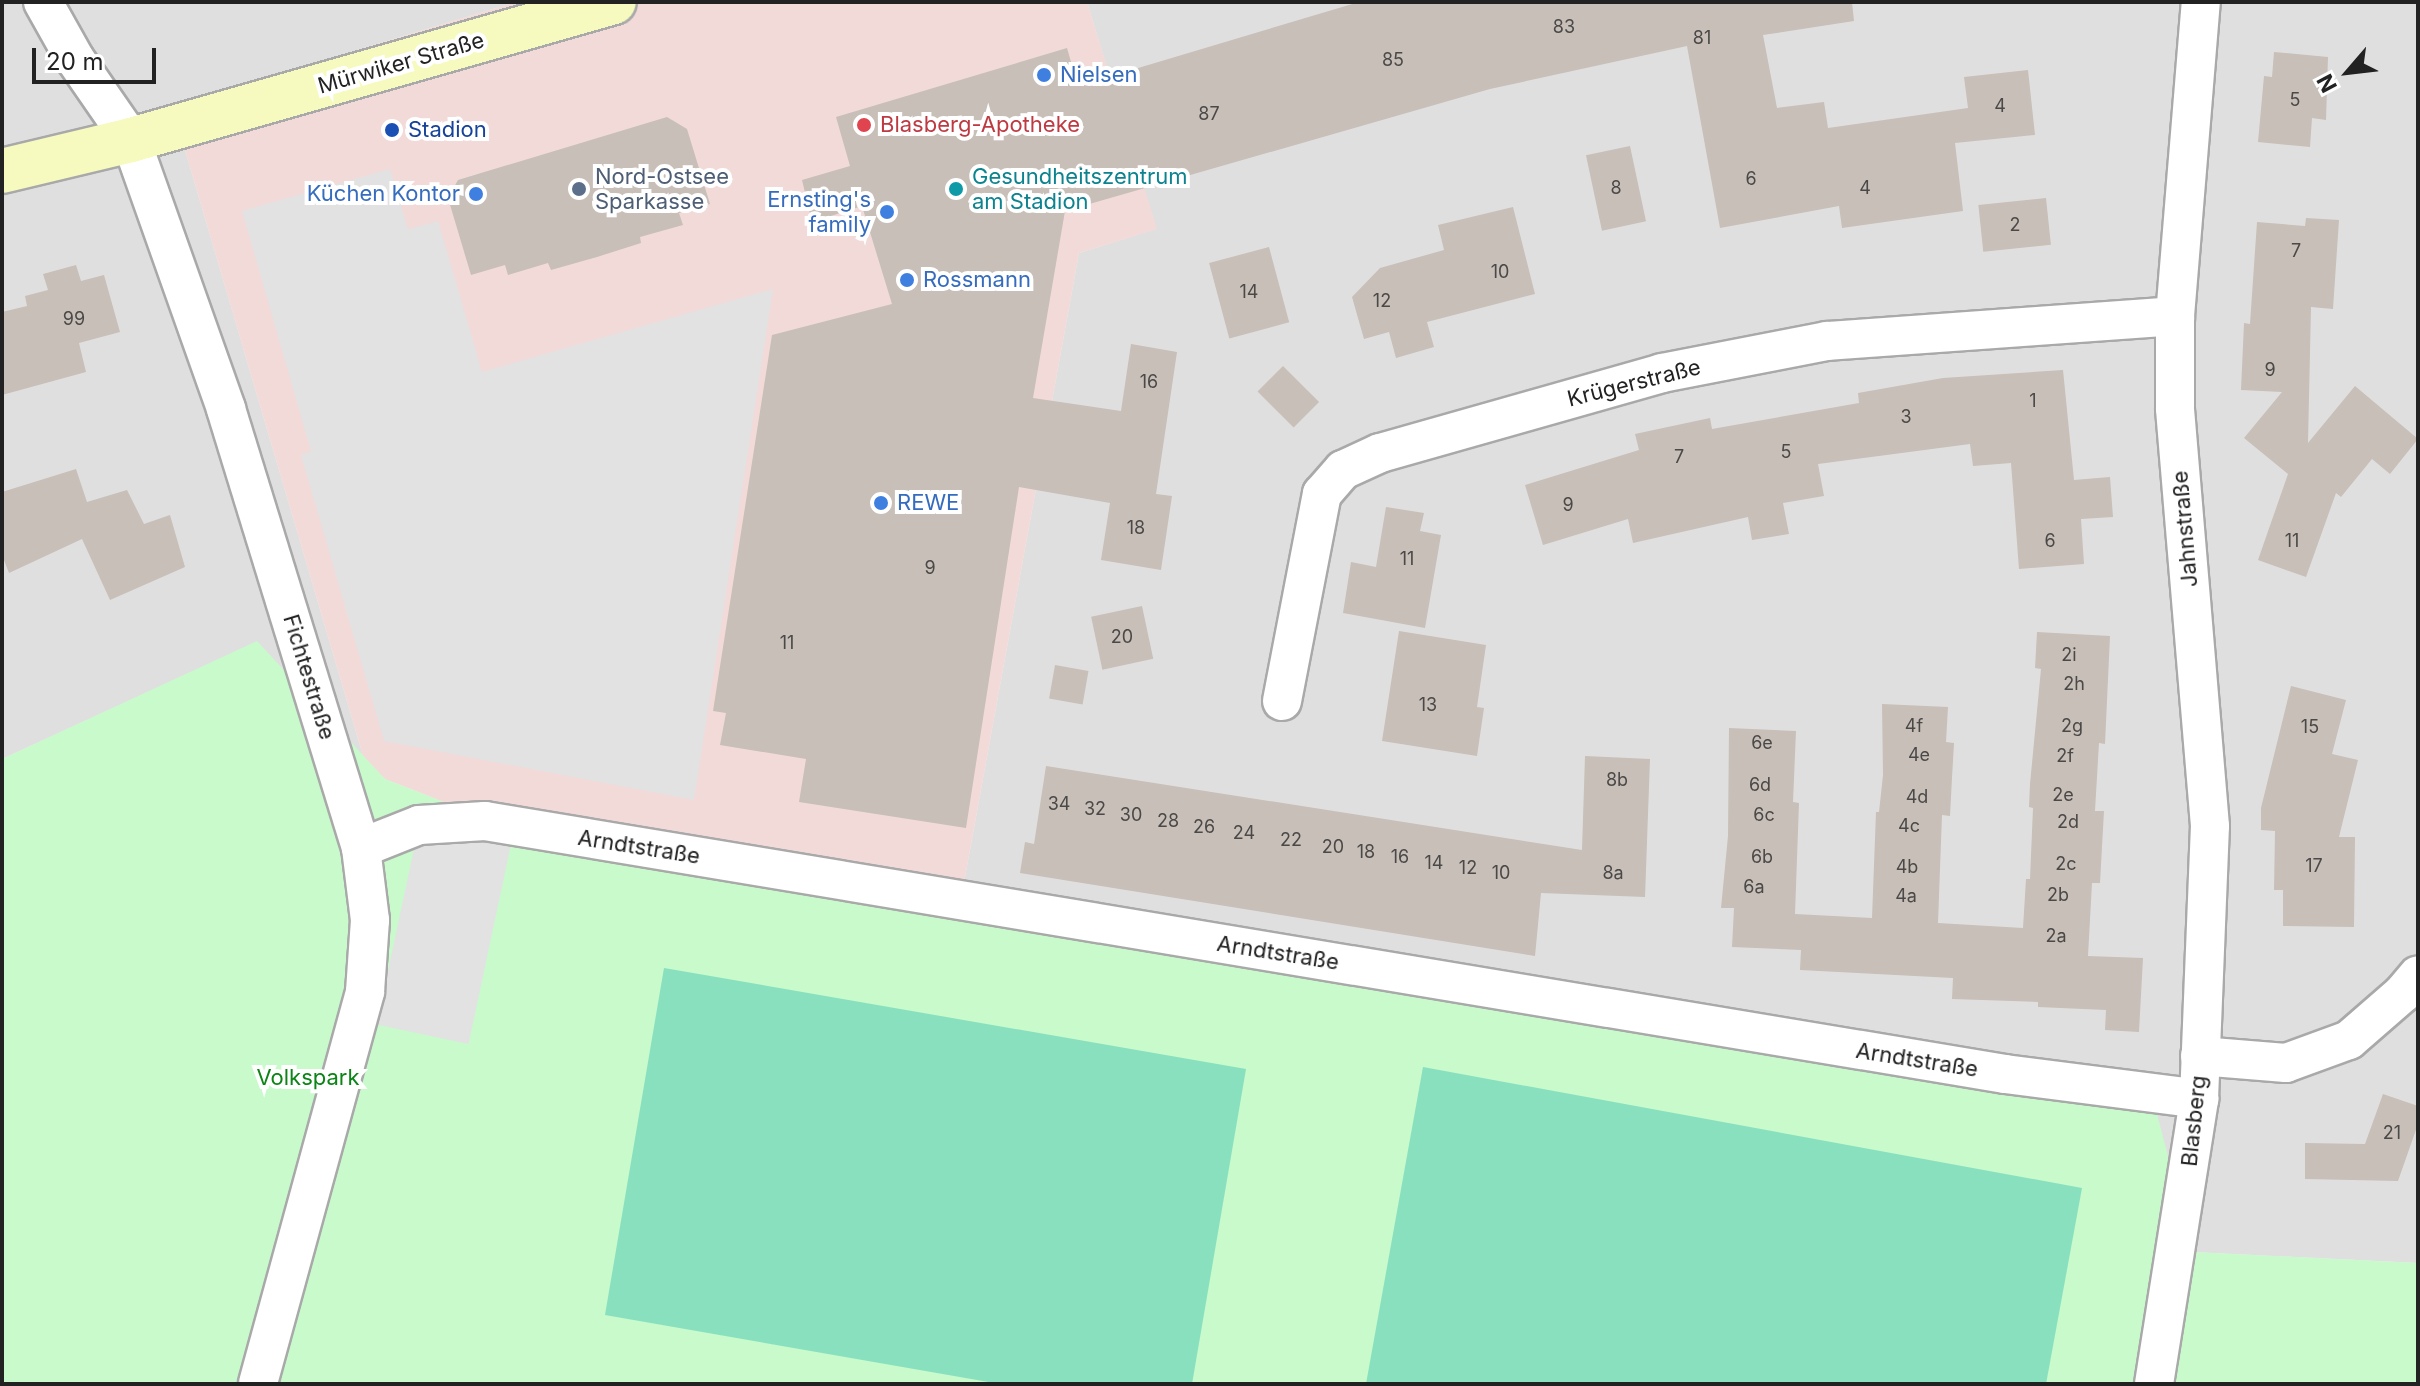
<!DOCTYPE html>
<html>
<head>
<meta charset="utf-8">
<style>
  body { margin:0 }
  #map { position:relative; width:2420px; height:1386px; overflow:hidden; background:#f2efe9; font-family:Inter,sans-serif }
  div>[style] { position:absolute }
  .residential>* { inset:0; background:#e0dfdf }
  .commercial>* { inset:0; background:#f2dad9 }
  .park>* { inset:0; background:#c8facc }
  .pitch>* { inset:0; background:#88e0be }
  .parking>* { inset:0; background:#e2e2e2; transform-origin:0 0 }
  .building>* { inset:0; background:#c7bfb8; transform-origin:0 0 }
  .roads { filter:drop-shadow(2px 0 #a9a9a9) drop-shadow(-2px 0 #a9a9a9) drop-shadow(0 2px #a9a9a9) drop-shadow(0 -2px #a9a9a9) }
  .street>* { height:38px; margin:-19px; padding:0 19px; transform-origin:19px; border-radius:19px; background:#fff }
  .secondary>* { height:44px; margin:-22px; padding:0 22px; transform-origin:22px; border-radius:22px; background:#f7fabf }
  .dots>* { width:22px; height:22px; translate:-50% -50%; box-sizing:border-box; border:4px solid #fff; border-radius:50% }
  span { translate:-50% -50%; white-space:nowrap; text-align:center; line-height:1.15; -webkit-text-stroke:8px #fff; paint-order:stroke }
  .number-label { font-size:18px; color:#4b4948 }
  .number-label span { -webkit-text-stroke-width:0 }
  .street-label { font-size:22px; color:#222 }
  .shop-label { font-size:22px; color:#366cbe }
  .left { translate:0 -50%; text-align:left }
  .right { translate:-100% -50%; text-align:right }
  .health-label { font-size:22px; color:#be3a42 }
  .transit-label { font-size:22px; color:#164399 }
  .service-label { font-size:22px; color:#4e5e75 }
  .culture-label { font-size:22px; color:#0d838f }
  .park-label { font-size:22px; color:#0c8416 }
  .frame { position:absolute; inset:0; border:4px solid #222; pointer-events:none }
  .north { position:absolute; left:2308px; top:32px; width:80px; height:80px; -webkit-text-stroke:6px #fff; paint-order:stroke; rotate:242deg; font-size:22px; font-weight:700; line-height:32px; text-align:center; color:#222 }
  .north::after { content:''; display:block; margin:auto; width:28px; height:36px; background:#222; clip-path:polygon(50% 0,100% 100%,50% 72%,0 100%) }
  .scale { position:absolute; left:32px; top:48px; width:124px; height:36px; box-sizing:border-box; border:4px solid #222; border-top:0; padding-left:10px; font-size:24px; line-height:28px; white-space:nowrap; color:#222; -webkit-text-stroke:6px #fff; paint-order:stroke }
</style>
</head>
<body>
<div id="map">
  <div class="residential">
    <i style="clip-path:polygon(2px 2px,516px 2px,172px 106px,364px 759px,257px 642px,2px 759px)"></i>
    <i style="clip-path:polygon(1087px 2px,2418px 2px,2418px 1263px,2192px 1252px,961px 899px,1079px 253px,1156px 229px)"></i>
  </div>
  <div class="commercial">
    <i style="clip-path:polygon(516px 2px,1087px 2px,1157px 229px,1079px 253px,961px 899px,487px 819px,385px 779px,364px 759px,172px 106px)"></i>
  </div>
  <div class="park">
    <i style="clip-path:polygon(257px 641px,385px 779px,487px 819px,2152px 1095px,2193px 1252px,2418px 1263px,2418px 1384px,2px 1384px,2px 759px)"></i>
  </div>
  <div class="pitch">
    <i style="clip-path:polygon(664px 968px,1246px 1069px,1192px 1384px,1000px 1384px,605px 1315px)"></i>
    <i style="clip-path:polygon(1423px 1067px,2082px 1188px,2046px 1384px,1366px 1384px)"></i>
  </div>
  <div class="parking">
    <i style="clip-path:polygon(390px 169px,408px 229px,438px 221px,482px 372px,773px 289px,694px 800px,384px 741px,301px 455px,311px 451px,242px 211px)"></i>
    <i style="left:419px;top:825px;width:94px;height:204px;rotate:12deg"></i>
  </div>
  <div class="building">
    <i style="clip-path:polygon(1359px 2px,1852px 2px,1854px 21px,1763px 35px,1777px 108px,1824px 102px,1828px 128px,1968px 108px,1964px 77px,2028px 70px,2035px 135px,1955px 143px,1963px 211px,1842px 228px,1839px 206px,1720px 228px,1687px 46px,1490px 89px,1065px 211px,1033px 398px,1121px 411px,1131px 344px,1177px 352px,1156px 494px,1172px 496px,1161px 570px,1101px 560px,1110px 503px,1019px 487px,966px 828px,799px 802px,806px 759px,720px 745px,726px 713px,713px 711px,772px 335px,892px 304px,862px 206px,812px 222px,802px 180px,850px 166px,836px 117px,1067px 48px,1078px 86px)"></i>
    <i style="clip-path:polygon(2274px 52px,2328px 57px,2326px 120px,2312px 118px,2310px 147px,2258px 142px,2264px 76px,2272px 77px)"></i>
    <i style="clip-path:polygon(667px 117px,687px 129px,710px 204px,679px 213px,683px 225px,640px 237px,641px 243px,597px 257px,551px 270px,548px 263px,508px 275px,505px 265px,471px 275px,448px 198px,458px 180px)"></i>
    <i style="left:1630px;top:146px;width:77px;height:45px;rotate:78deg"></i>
    <i style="left:2046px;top:198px;width:47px;height:68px;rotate:84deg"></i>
    <i style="clip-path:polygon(1513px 207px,1535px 294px,1427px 322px,1434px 347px,1396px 358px,1389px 332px,1364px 339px,1352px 297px,1380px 268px,1444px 250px,1438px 225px)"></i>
    <i style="clip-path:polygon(2306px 218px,2339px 220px,2333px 309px,2311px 307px,2308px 443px,2355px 386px,2418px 439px,2390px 474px,2372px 459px,2341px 497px,2336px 493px,2306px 577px,2258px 560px,2288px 474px,2244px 438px,2282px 392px,2241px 390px,2244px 323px,2250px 324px,2257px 222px,2305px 226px)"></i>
    <i style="left:1269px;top:247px;width:78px;height:62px;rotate:75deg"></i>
    <i style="clip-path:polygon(76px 265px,81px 281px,104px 275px,120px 332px,79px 343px,86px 372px,2px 395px,2px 312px,27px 306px,25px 296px,48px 290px,43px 274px)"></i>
    <i style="left:1283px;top:366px;width:51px;height:36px;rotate:45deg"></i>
    <i style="clip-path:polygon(2063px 370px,2074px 480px,2110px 477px,2113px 517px,2081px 519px,2084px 564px,2019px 569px,2011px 463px,1973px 466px,1970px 444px,1818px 464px,1824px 496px,1783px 503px,1789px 534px,1752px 540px,1748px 517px,1633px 543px,1628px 519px,1543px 545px,1525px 485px,1639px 450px,1635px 434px,1710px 418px,1712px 429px,1859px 403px,1858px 393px,1943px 378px)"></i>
    <i style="clip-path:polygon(76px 469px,87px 502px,127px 490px,144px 524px,170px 515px,185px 567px,110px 600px,82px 539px,9px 573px,2px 555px,2px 492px)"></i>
    <i style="clip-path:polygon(1386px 507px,1424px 513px,1420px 531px,1441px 535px,1425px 628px,1343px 613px,1351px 562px,1376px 567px)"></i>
    <i style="left:1142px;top:606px;width:54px;height:52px;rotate:78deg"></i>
    <i style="clip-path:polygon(1399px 631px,1486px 645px,1477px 707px,1484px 708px,1477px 756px,1382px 741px)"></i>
    <i style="clip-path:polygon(2037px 632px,2110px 636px,2105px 744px,2099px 743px,2095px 811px,2104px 811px,2100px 883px,2092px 883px,2088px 956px,2143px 958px,2139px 1032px,2105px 1030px,2106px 1010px,2038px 1007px,2038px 1002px,1952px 999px,1953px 978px,1800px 970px,1801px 950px,1732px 947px,1734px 908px,1721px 908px,1728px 836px,1729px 728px,1796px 731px,1793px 802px,1799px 803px,1795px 914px,1872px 918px,1876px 812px,1879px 812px,1883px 775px,1882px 704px,1948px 707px,1946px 742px,1954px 743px,1952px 778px,1950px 816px,1942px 815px,1938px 923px,2023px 928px,2026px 879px,2030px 879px,2033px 808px,2029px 807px,2030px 784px,2041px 669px,2035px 668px)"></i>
    <i style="left:1055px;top:665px;width:34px;height:34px;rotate:10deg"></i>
    <i style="clip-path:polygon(2291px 686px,2346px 700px,2332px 754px,2358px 760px,2339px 837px,2355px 837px,2354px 927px,2283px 926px,2283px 890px,2274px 890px,2275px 831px,2261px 830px,2261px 808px)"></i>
    <i style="clip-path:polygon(1585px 756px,1650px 759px,1645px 897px,1541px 893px,1535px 956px,1020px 873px,1025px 842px,1034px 844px,1046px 766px,1582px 850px)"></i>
    <i style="clip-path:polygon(2383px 1094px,2418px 1106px,2418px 1124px,2398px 1181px,2305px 1179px,2305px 1143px,2365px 1144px)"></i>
  </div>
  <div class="roads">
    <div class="street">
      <i style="left:43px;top:2px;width:65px;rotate:60.7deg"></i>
      <i style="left:75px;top:59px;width:98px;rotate:55.3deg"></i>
      <i style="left:131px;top:140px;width:285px;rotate:70.5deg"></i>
      <i style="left:226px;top:409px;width:459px;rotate:72.9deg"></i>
      <i style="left:361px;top:848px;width:73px;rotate:82.9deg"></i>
      <i style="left:370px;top:920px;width:72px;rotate:94deg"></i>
      <i style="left:365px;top:992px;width:406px;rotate:105.3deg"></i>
      <i style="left:1282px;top:701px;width:211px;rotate:-79.1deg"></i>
      <i style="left:1322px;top:494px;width:32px;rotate:-49deg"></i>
      <i style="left:1343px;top:470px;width:41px;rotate:-24.7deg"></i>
      <i style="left:1380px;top:453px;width:293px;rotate:-15.8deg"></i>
      <i style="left:1662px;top:373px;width:168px;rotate:-11deg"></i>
      <i style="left:1827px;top:341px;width:349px;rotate:-4.1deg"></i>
      <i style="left:361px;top:848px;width:62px;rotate:-21.6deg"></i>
      <i style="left:419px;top:825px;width:66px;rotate:-3.5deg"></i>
      <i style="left:485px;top:821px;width:1541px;rotate:9.45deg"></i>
      <i style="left:2005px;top:1074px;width:196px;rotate:7.3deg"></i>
      <i style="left:2200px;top:1056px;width:86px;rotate:4.7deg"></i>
      <i style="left:2286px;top:1063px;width:67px;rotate:-20.1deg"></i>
      <i style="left:2349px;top:1040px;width:72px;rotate:-41deg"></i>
      <i style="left:2403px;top:993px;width:23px;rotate:-50deg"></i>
      <i style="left:2154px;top:1384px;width:289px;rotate:-81deg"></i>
      <i style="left:2199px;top:1099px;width:273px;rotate:-87.7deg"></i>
      <i style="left:2210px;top:826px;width:419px;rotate:-94.8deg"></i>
      <i style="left:2175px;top:408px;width:92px;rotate:-90deg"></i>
      <i style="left:2175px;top:316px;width:315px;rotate:-85.3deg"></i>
    </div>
    <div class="secondary">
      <i style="left:2px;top:171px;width:133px;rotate:-13.5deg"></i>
      <i style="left:131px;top:140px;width:502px;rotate:-15.95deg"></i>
    </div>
  </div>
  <div class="dots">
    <i style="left:1044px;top:75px;background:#3f7fe0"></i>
    <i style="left:864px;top:125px;background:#e0444e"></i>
    <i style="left:392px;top:130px;background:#1a4fb4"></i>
    <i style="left:579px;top:189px;background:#5c6f8a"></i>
    <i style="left:956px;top:189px;background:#0f9aa8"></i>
    <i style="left:476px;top:194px;background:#3f7fe0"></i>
    <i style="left:887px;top:212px;background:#3f7fe0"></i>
    <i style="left:907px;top:280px;background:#3f7fe0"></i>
    <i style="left:881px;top:503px;background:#3f7fe0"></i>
  </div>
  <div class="number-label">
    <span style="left:1564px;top:27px">83</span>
    <span style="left:1702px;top:38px">81</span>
    <span style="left:1393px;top:60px">85</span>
    <span style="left:2295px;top:100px">5</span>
    <span style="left:2000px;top:106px">4</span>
    <span style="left:1209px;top:114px">87</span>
    <span style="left:1751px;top:179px">6</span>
    <span style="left:1616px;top:188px">8</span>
    <span style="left:1865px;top:188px">4</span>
    <span style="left:2015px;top:225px">2</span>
    <span style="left:2296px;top:251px">7</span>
    <span style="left:1500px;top:272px">10</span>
    <span style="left:1249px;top:292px">14</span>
    <span style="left:1382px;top:301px">12</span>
    <span style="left:74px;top:319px">99</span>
    <span style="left:2270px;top:370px">9</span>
    <span style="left:1149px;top:382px">16</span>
    <span style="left:2033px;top:401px">1</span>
    <span style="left:1906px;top:417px">3</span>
    <span style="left:1786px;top:452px">5</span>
    <span style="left:1679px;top:457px">7</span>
    <span style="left:1568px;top:505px">9</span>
    <span style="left:1136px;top:528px">18</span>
    <span style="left:2050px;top:541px">6</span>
    <span style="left:2292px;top:541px">11</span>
    <span style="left:1407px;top:559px">11</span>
    <span style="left:930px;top:568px">9</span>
    <span style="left:1122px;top:637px">20</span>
    <span style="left:787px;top:643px">11</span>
    <span style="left:2069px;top:655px">2i</span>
    <span style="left:2074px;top:684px">2h</span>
    <span style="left:1428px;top:705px">13</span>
    <span style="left:1914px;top:726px">4f</span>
    <span style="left:2072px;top:726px">2g</span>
    <span style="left:2310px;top:727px">15</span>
    <span style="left:1762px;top:743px">6e</span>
    <span style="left:1919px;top:755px">4e</span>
    <span style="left:2065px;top:756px">2f</span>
    <span style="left:1617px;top:780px">8b</span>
    <span style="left:1760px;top:785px">6d</span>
    <span style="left:2063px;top:795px">2e</span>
    <span style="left:1917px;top:797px">4d</span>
    <span style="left:1059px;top:804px">34</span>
    <span style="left:1095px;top:809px">32</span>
    <span style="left:1131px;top:815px">30</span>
    <span style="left:1764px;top:815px">6c</span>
    <span style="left:1168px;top:821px">28</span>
    <span style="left:2068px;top:822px">2d</span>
    <span style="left:1909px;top:826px">4c</span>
    <span style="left:1204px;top:827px">26</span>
    <span style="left:1244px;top:833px">24</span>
    <span style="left:1291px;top:840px">22</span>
    <span style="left:1333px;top:847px">20</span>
    <span style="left:1366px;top:852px">18</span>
    <span style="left:1400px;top:857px">16</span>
    <span style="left:1762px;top:857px">6b</span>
    <span style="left:1434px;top:863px">14</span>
    <span style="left:2066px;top:864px">2c</span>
    <span style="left:2314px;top:866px">17</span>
    <span style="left:1907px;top:867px">4b</span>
    <span style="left:1468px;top:868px">12</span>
    <span style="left:1501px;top:873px">10</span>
    <span style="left:1613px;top:873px">8a</span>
    <span style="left:1754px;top:887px">6a</span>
    <span style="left:2058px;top:895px">2b</span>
    <span style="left:1906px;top:896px">4a</span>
    <span style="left:2056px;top:936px">2a</span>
    <span style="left:2392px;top:1133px">21</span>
  </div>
  <div class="street-label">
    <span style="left:401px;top:63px;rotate:-16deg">Mürwiker Straße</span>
    <span style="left:1634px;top:383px;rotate:-14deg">Krügerstraße</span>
    <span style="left:2185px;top:529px;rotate:-95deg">Jahnstraße</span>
    <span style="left:309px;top:677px;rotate:73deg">Fichtestraße</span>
    <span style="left:639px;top:847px;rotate:9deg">Arndtstraße</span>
    <span style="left:1278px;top:953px;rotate:9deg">Arndtstraße</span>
    <span style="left:1917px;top:1060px;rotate:9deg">Arndtstraße</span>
    <span style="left:2194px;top:1121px;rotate:-84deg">Blasberg</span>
  </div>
  <div class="shop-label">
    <span class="left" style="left:1060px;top:75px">Nielsen</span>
    <span class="right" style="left:460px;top:194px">Küchen Kontor</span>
    <span class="right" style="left:871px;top:212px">Ernsting's<br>family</span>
    <span class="left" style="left:923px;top:280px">Rossmann</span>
    <span class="left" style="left:897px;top:503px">REWE</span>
  </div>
  <div class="health-label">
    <span class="left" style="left:880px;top:125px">Blasberg-Apotheke</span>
  </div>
  <div class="transit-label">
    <span class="left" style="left:408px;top:130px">Stadion</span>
  </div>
  <div class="service-label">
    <span class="left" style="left:595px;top:189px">Nord-Ostsee<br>Sparkasse</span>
  </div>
  <div class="culture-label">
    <span class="left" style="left:972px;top:189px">Gesundheitszentrum<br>am Stadion</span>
  </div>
  <div class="park-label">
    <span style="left:308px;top:1078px">Volkspark</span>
  </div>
  <div class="frame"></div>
  <div class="north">N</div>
  <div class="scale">20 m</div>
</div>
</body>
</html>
